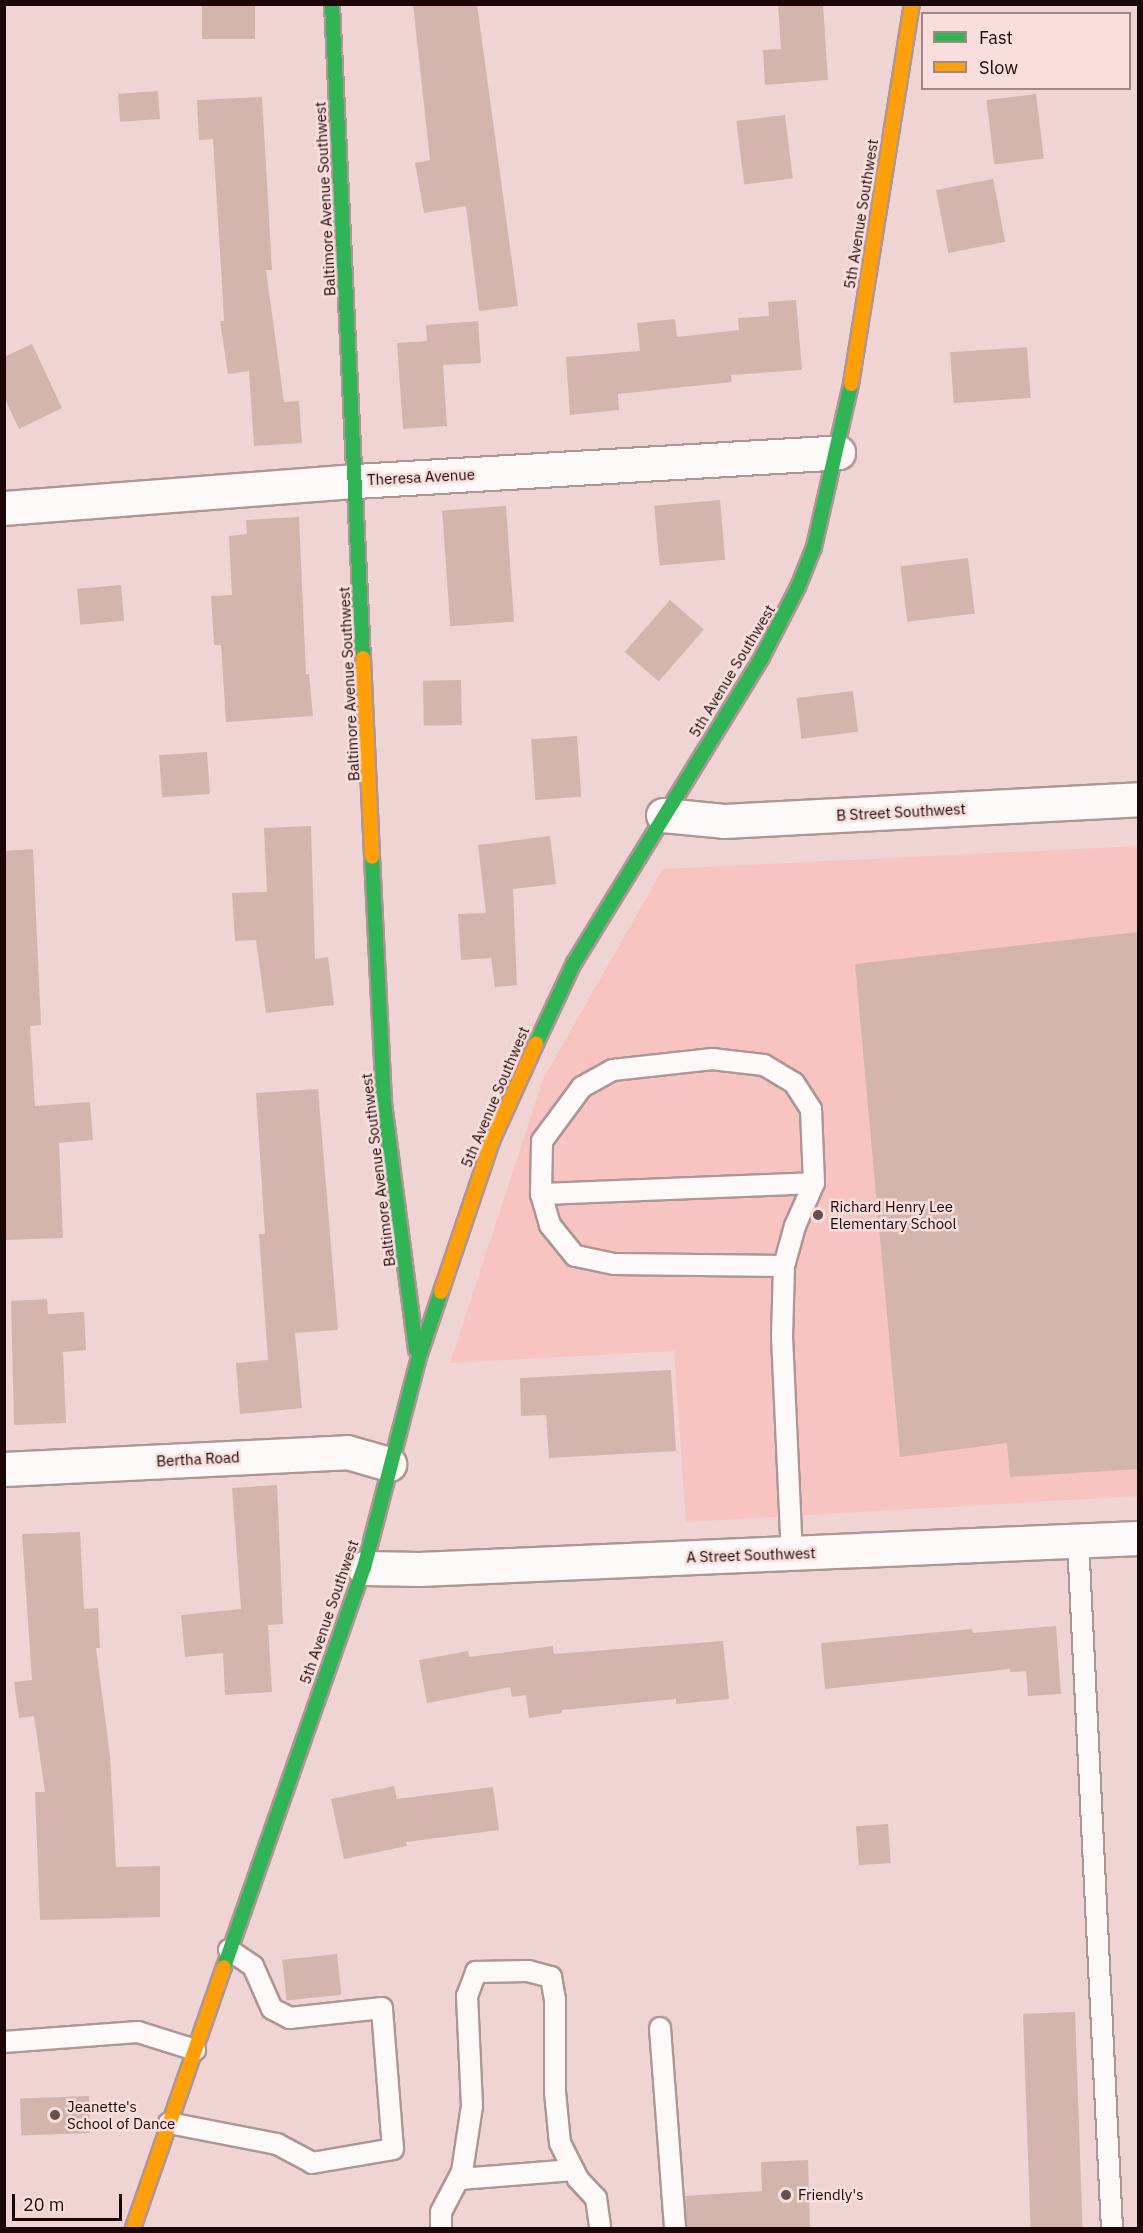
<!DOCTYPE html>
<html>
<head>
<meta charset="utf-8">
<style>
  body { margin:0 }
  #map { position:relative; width:1143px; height:2233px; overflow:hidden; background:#f0d4d3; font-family:"IBM Plex Sans",sans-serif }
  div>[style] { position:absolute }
  .built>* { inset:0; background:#f7c4c2 }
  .building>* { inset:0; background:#d3b5ad; transform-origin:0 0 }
  .roads { filter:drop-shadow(2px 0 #ad9695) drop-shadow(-2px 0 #ad9695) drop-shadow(0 2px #ad9695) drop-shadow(0 -2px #ad9695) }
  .lane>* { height:20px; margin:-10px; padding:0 10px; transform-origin:10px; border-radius:10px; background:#fdf9f8 }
  .street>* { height:33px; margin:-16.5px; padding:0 16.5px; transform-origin:16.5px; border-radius:16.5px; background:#fdf9f8 }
  .fast>* { height:14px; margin:-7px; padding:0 7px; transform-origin:7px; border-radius:7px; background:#30b455 }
  .slow>* { height:14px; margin:-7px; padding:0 7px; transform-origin:7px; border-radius:7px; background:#ff9f0a }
  .dots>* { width:16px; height:16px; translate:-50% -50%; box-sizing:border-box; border:3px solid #f8dedc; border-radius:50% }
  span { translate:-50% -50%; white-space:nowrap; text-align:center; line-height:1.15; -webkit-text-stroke:5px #f8dedc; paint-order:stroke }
  .street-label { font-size:15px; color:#1b0707 }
  .poi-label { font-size:15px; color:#1b0707 }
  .left { translate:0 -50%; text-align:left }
  .frame { position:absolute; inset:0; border:6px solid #1b0707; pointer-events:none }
  .legend { position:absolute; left:921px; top:12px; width:210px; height:78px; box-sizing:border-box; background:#f8dedc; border:2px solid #a08887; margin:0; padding:8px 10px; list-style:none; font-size:18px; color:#1b0707 }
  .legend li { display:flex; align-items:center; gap:12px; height:30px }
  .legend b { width:30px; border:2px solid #a08887 }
  .scale { position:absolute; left:12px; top:2194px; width:110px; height:27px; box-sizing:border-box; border:3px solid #1b0707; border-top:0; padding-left:8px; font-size:18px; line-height:21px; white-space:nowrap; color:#1b0707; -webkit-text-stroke:4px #f8dedc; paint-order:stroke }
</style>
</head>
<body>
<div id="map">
  <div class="built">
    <i style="clip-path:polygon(1138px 846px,1138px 1496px,686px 1522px,674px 1351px,450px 1363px,543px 1079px,663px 869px)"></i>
  </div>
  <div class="building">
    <i style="left:202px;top:4px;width:53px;height:35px"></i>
    <i style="clip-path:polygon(413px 4px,477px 4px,518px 306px,479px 311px,466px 206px,424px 213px,415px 163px,430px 160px)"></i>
    <i style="clip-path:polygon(778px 4px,823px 4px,828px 80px,765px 85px,763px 50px,781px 49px)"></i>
    <i style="left:158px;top:91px;width:28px;height:40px;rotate:86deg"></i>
    <i style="left:1036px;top:94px;width:65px;height:50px;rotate:83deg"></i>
    <i style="clip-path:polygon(262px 97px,272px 270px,266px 270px,284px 402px,299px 401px,302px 443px,254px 446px,249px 371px,228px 374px,220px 321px,224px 321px,223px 301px,213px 139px,199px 140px,197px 100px)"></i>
    <i style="left:785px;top:115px;width:64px;height:49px;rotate:83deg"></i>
    <i style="left:993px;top:179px;width:64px;height:58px;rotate:79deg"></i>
    <i style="clip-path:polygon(796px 300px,802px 370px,731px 375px,732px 382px,618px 394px,619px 410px,570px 415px,566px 357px,640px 351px,637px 323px,675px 319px,677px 337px,739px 330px,738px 318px,769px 316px,768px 302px)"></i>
    <i style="clip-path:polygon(478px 321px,481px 363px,443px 365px,447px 426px,403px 429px,397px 343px,427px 341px,426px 325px)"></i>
    <i style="clip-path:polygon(32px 344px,62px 408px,19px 429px,4px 397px,4px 357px)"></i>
    <i style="left:1027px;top:347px;width:51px;height:77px;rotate:86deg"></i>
    <i style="left:720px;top:500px;width:60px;height:66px;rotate:85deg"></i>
    <i style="left:506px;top:506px;width:116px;height:64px;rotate:86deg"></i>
    <i style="clip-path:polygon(299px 517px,306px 674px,309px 674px,313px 716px,226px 722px,221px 645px,214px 645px,211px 596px,232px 595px,229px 536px,247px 534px,246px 520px)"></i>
    <i style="left:968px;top:558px;width:56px;height:68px;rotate:83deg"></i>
    <i style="left:121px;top:585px;width:36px;height:44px;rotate:85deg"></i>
    <i style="left:670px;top:600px;width:45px;height:69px;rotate:41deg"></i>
    <i style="left:461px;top:680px;width:45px;height:38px;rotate:89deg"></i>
    <i style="left:853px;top:691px;width:41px;height:57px;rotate:83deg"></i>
    <i style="left:577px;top:736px;width:61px;height:46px;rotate:86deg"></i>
    <i style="left:207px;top:752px;width:42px;height:48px;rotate:86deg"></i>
    <i style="clip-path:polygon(311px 826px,315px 959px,328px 957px,334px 1005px,266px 1013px,256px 940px,235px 941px,232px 893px,267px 892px,264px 828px)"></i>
    <i style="clip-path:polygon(550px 836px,556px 884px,513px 889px,517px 985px,495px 987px,491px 958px,461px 960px,458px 914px,486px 913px,478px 845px)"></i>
    <i style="clip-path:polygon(33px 849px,41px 1025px,30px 1026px,35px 1106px,90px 1102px,93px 1140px,59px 1143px,63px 1238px,4px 1240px,4px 851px)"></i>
    <i style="clip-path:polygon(1138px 932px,1138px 1469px,1010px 1477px,1007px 1443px,900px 1457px,855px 964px)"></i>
    <i style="clip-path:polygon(318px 1089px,338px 1330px,295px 1333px,302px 1408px,240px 1414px,236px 1363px,268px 1360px,259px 1234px,265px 1234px,256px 1093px)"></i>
    <i style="clip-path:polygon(47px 1299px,48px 1314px,84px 1312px,86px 1350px,63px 1352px,66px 1423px,14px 1425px,11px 1301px)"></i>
    <i style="clip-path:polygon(671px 1370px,676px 1451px,549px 1458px,546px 1415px,521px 1416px,520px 1378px)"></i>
    <i style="clip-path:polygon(277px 1485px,283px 1624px,268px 1625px,272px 1692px,225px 1695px,223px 1653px,185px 1657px,181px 1615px,241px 1609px,232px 1488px)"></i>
    <i style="clip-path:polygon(80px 1532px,84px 1609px,98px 1608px,100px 1648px,96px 1648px,110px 1756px,116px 1867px,160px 1866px,160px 1917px,40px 1920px,35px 1792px,45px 1792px,34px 1716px,19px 1718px,14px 1682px,32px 1680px,22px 1534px)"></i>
    <i style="clip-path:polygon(1056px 1626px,1061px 1694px,1028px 1696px,1026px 1671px,1010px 1672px,1010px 1669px,825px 1689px,821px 1643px,972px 1629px,973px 1633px)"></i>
    <i style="clip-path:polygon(723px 1641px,729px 1699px,676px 1704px,676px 1699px,562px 1710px,562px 1713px,529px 1718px,526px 1695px,512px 1697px,510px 1687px,427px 1703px,419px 1660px,468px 1651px,469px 1657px,553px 1646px,554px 1654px)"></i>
    <i style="clip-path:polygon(394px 1786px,397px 1799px,493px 1787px,499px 1830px,406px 1842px,407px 1846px,344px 1859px,331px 1799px)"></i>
    <i style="left:888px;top:1824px;width:39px;height:32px;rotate:86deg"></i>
    <i style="left:337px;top:1954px;width:41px;height:55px;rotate:84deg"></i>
    <i style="left:1075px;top:2012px;width:217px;height:52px;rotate:88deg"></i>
    <i style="left:89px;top:2096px;width:37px;height:69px;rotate:88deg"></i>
    <i style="clip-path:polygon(808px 2160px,810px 2229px,687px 2229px,685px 2196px,762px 2191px,761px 2162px)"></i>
  </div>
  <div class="roads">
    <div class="lane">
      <i style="left:541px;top:1194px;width:273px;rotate:-2.3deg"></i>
      <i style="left:784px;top:1266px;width:170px;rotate:-179.3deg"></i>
      <i style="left:614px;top:1264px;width:40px;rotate:-168deg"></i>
      <i style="left:575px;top:1256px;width:40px;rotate:-129deg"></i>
      <i style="left:550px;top:1225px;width:32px;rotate:-106deg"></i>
      <i style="left:541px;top:1194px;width:53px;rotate:-88.9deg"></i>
      <i style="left:542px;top:1141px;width:67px;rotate:-53.5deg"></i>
      <i style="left:582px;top:1087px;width:35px;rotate:-29deg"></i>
      <i style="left:613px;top:1070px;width:100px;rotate:-6.3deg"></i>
      <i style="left:712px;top:1059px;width:52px;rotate:6.6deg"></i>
      <i style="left:764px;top:1065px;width:35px;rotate:31deg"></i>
      <i style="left:794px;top:1083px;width:31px;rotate:57deg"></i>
      <i style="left:811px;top:1109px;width:74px;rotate:87.7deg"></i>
      <i style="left:814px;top:1183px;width:47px;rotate:113.8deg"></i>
      <i style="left:795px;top:1226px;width:41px;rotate:105.4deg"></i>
      <i style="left:784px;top:1266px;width:70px;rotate:91.6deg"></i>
      <i style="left:782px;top:1336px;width:217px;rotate:87.4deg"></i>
      <i style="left:1078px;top:1541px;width:688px;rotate:87.17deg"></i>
      <i style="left:660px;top:2028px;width:201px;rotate:85.7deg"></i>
      <i style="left:4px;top:2042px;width:134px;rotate:-4.3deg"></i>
      <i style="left:138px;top:2032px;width:60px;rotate:17.5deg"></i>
      <i style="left:169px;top:2123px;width:110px;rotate:11deg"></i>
      <i style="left:277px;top:2144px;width:40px;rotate:28deg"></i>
      <i style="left:312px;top:2163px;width:82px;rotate:-9.8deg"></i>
      <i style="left:393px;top:2149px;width:141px;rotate:-94.5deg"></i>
      <i style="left:382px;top:2008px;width:93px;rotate:173.8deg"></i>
      <i style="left:290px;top:2018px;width:20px;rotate:-153deg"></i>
      <i style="left:272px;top:2009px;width:47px;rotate:-113.8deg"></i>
      <i style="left:253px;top:1966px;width:29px;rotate:-146deg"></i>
      <i style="left:460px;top:2179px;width:114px;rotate:-4.5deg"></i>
      <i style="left:441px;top:2228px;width:16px;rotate:-90deg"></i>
      <i style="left:441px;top:2212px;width:45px;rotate:-62.3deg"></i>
      <i style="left:462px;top:2172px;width:67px;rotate:-81.4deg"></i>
      <i style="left:472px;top:2106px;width:110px;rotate:-92.6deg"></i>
      <i style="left:467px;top:1996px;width:26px;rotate:-69deg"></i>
      <i style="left:476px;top:1972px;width:52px;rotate:-1.1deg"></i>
      <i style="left:528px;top:1971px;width:24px;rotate:15deg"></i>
      <i style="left:551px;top:1977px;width:23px;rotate:80deg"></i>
      <i style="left:555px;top:2000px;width:92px;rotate:90deg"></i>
      <i style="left:555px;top:2092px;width:51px;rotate:84.4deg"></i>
      <i style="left:560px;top:2143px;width:40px;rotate:63.4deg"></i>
      <i style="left:578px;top:2179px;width:26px;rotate:47deg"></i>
      <i style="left:596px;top:2198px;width:30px;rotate:82deg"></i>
    </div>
    <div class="street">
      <i style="left:4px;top:508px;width:353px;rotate:-4.4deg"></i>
      <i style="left:356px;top:481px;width:483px;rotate:-3.4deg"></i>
      <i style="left:663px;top:815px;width:61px;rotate:5.6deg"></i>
      <i style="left:724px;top:821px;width:415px;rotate:-3deg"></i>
      <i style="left:4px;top:1469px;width:343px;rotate:-2.8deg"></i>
      <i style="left:347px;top:1452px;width:44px;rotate:15.9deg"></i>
      <i style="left:364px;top:1568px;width:55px;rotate:1deg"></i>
      <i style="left:419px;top:1569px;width:720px;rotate:-2.47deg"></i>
    </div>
    <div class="fast">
      <i style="left:332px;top:4px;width:655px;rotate:87.29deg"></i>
      <i style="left:372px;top:857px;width:246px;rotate:87.2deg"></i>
      <i style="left:384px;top:1103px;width:249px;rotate:82.6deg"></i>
      <i style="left:536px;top:1044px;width:89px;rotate:-64.9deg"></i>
      <i style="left:574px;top:963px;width:359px;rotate:-58.4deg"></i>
      <i style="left:762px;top:657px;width:79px;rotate:-62.8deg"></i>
      <i style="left:798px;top:587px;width:43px;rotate:-68.2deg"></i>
      <i style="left:814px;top:547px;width:167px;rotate:-77.2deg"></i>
      <i style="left:224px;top:1967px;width:423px;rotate:-70.7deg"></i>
      <i style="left:364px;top:1568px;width:215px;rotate:-75.4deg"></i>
      <i style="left:418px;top:1360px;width:72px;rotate:-71.3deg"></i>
    </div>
    <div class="slow">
      <i style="left:851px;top:384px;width:385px;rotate:-80.9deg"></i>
      <i style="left:363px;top:658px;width:199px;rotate:87.4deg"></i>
      <i style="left:441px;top:1292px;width:159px;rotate:-71.3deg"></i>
      <i style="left:492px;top:1141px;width:107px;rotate:-65.6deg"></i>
      <i style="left:133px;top:2228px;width:276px;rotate:-70.8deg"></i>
    </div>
  </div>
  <div class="dots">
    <i style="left:818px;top:1215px;background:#664f4e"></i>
    <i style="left:55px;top:2115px;background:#664f4e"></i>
    <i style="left:786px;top:2195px;background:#664f4e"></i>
  </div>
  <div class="street-label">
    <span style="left:325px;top:199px;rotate:-93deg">Baltimore Avenue Southwest</span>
    <span style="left:861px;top:214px;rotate:-81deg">5th Avenue Southwest</span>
    <span style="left:421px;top:477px;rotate:-3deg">Theresa Avenue</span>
    <span style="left:732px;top:671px;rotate:-59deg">5th Avenue Southwest</span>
    <span style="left:349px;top:684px;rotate:-93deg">Baltimore Avenue Southwest</span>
    <span style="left:901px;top:812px;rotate:-3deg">B Street Southwest</span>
    <span style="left:495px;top:1097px;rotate:-67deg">5th Avenue Southwest</span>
    <span style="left:378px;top:1170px;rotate:-97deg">Baltimore Avenue Southwest</span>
    <span style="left:198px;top:1459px;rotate:-3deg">Bertha Road</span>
    <span style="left:751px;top:1555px;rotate:-2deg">A Street Southwest</span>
    <span style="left:329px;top:1612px;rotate:-71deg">5th Avenue Southwest</span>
  </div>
  <div class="poi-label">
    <span class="left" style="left:830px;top:1215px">Richard Henry Lee<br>Elementary School</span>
    <span class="left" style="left:67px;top:2115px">Jeanette's<br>School of Dance</span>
    <span class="left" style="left:798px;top:2195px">Friendly's</span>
  </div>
  <div class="frame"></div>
  <ul class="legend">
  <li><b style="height:8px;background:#30b455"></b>Fast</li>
  <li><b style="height:8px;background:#ff9f0a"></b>Slow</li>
  </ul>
  <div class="scale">20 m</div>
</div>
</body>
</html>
